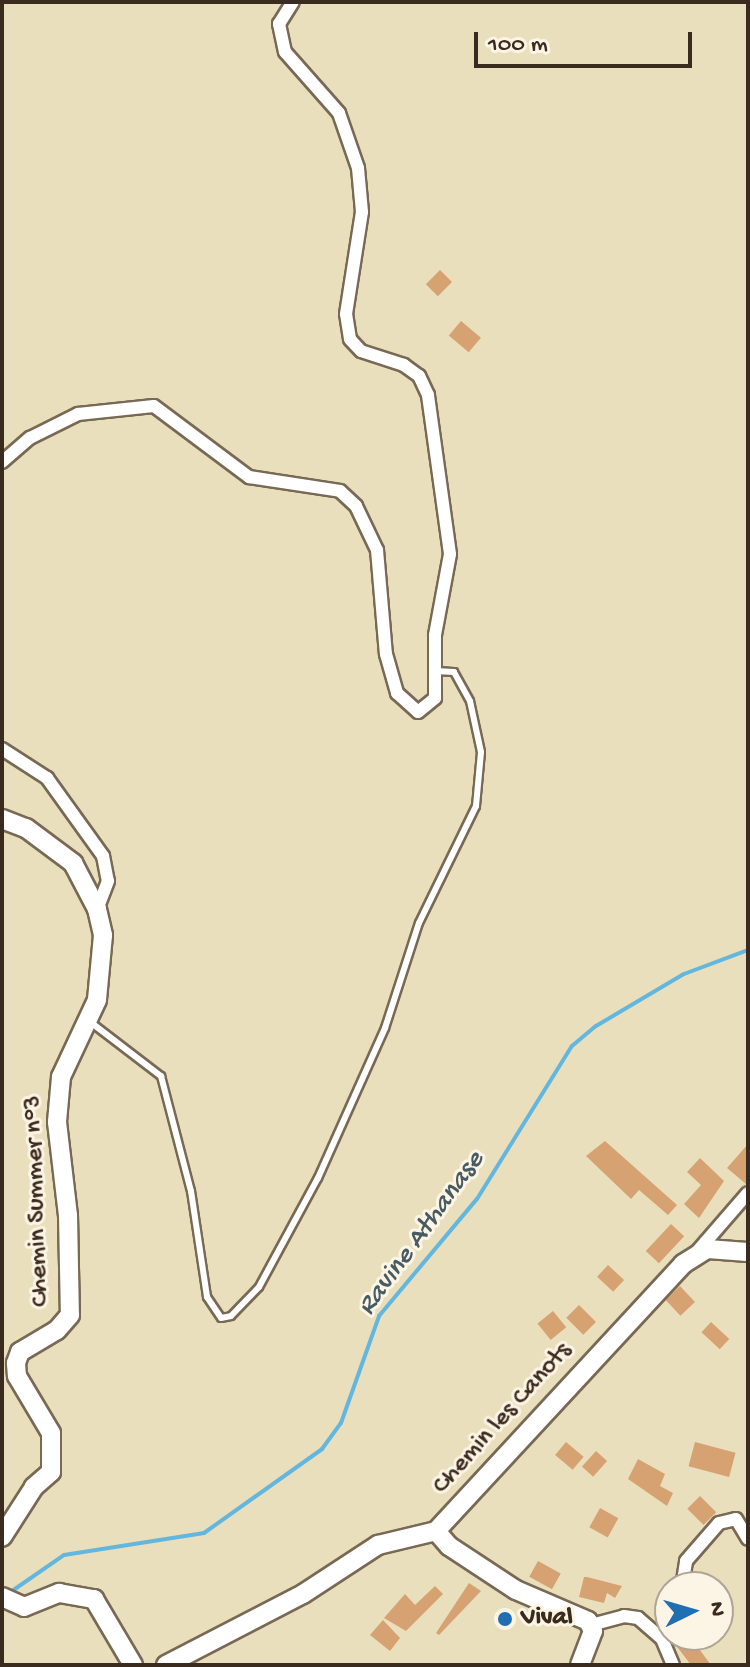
<!DOCTYPE html>
<html>
<head>
<meta charset="utf-8">
<style>
  body { margin:0 }
  #map { position:relative; width:750px; height:1667px; overflow:hidden; background:#eadfbc; font-family:"Gochi Hand",sans-serif }
  div>[style] { position:absolute }
  .stream>* { height:4px; margin:-2px; padding:0 2px; transform-origin:2px; border-radius:2px; background:#63b7df }
  .building>* { inset:0; background:#d7a272; transform-origin:0 0 }
  .roads { filter:drop-shadow(2px 0 #786955) drop-shadow(-2px 0 #786955) drop-shadow(0 2px #786955) drop-shadow(0 -2px #786955) }
  .lane>* { height:6px; margin:-3px; padding:0 3px; transform-origin:3px; border-radius:3px; background:#fff }
  .street>* { height:12px; margin:-6px; padding:0 6px; transform-origin:6px; border-radius:6px; background:#fff }
  .secondary>* { height:18px; margin:-9px; padding:0 9px; transform-origin:9px; border-radius:9px; background:#fff }
  .dots>* { width:22px; height:22px; translate:-50% -50%; box-sizing:border-box; border:4px solid #fcf5e5; border-radius:50% }
  span { translate:-50% -50%; white-space:nowrap; text-align:center; line-height:1.15; -webkit-text-stroke:6px #fcf5e5; paint-order:stroke }
  .street-label { font-size:26px; color:#3b2a1e }
  .poi-label { font-size:26px; color:#3b2a1e; font-weight:700 }
  .left { translate:0 -50%; text-align:left }
  .water-label { font-size:28px; color:#495b62; font-style:italic }
  .frame { position:absolute; inset:0; border:4px solid #3b2a1e; pointer-events:none }
  .north { position:absolute; left:654px; top:1571px; width:80px; height:80px; box-sizing:border-box; background:#fcf5e5; border:2px solid #afa495; border-radius:50%; rotate:85deg; font-size:22px; font-weight:700; line-height:32px; text-align:center; color:#3b2a1e }
  .north::after { content:''; display:block; margin:auto; width:28px; height:36px; background:#1f6fb2; clip-path:polygon(50% 0,100% 100%,50% 72%,0 100%) }
  .scale { position:absolute; left:474px; top:32px; width:218px; height:36px; box-sizing:border-box; border:4px solid #3b2a1e; border-top:0; padding-left:10px; font-size:24px; line-height:28px; white-space:nowrap; color:#3b2a1e; -webkit-text-stroke:6px #fcf5e5; paint-order:stroke }
</style>
</head>
<body>
<div id="map">
  <div class="stream">
    <i style="left:12px;top:1591px;width:63px;rotate:-34.7deg"></i>
    <i style="left:64px;top:1555px;width:142px;rotate:-8.9deg"></i>
    <i style="left:204px;top:1533px;width:145px;rotate:-35.4deg"></i>
    <i style="left:322px;top:1449px;width:32px;rotate:-54deg"></i>
    <i style="left:341px;top:1423px;width:114px;rotate:-70.4deg"></i>
    <i style="left:379px;top:1316px;width:153px;rotate:-50.1deg"></i>
    <i style="left:477px;top:1199px;width:180px;rotate:-58.2deg"></i>
    <i style="left:572px;top:1046px;width:31px;rotate:-40deg"></i>
    <i style="left:596px;top:1026px;width:102px;rotate:-30.6deg"></i>
    <i style="left:684px;top:974px;width:68px;rotate:-20.6deg"></i>
  </div>
  <div class="building">
    <i style="left:440px;top:270px;width:17px;height:20px;rotate:45deg"></i>
    <i style="left:461px;top:321px;width:26px;height:19px;rotate:40deg"></i>
    <i style="clip-path:polygon(605px 1141px,677px 1205px,668px 1215px,639px 1190px,631px 1199px,586px 1156px)"></i>
    <i style="clip-path:polygon(748px 1144px,748px 1184px,746px 1184px,727px 1168px)"></i>
    <i style="clip-path:polygon(700px 1158px,724px 1181px,699px 1218px,684px 1204px,701px 1185px,687px 1172px)"></i>
    <i style="left:671px;top:1224px;width:18px;height:37px;rotate:43deg"></i>
    <i style="left:608px;top:1265px;width:22px;height:16px;rotate:43deg"></i>
    <i style="left:680px;top:1286px;width:22px;height:20px;rotate:47deg"></i>
    <i style="left:579px;top:1305px;width:24px;height:18px;rotate:45deg"></i>
    <i style="left:553px;top:1311px;width:21px;height:20px;rotate:51deg"></i>
    <i style="left:711px;top:1322px;width:25px;height:14px;rotate:43deg"></i>
    <i style="left:566px;top:1442px;width:23px;height:17px;rotate:40deg"></i>
    <i style="left:695px;top:1442px;width:42px;height:25px;rotate:15deg"></i>
    <i style="left:596px;top:1451px;width:15px;height:21px;rotate:42deg"></i>
    <i style="clip-path:polygon(638px 1459px,665px 1474px,660px 1486px,673px 1493px,667px 1506px,628px 1479px)"></i>
    <i style="left:700px;top:1496px;width:23px;height:18px;rotate:45deg"></i>
    <i style="left:600px;top:1508px;width:21px;height:22px;rotate:29deg"></i>
    <i style="left:538px;top:1561px;width:26px;height:18px;rotate:29deg"></i>
    <i style="clip-path:polygon(584px 1577px,587px 1577px,622px 1586px,615px 1598px,607px 1593px,604px 1603px,579px 1597px)"></i>
    <i style="clip-path:polygon(469px 1583px,481px 1591px,439px 1635px,436px 1633px)"></i>
    <i style="clip-path:polygon(435px 1586px,443px 1594px,406px 1631px,384px 1618px,405px 1594px,415px 1605px)"></i>
    <i style="clip-path:polygon(383px 1620px,400px 1638px,390px 1651px,370px 1635px)"></i>
    <i style="clip-path:polygon(691px 1638px,711px 1665px,691px 1665px,678px 1648px)"></i>
  </div>
  <div class="roads">
    <div class="lane">
      <i style="left:89px;top:1021px;width:91px;rotate:37.4deg"></i>
      <i style="left:161px;top:1076px;width:119px;rotate:75.4deg"></i>
      <i style="left:191px;top:1191px;width:107px;rotate:81.4deg"></i>
      <i style="left:207px;top:1297px;width:25px;rotate:56deg"></i>
      <i style="left:221px;top:1318px;width:10px;rotate:-11deg"></i>
      <i style="left:231px;top:1316px;width:40px;rotate:-46deg"></i>
      <i style="left:259px;top:1287px;width:124px;rotate:-61.6deg"></i>
      <i style="left:318px;top:1178px;width:164px;rotate:-65.9deg"></i>
      <i style="left:385px;top:1028px;width:110px;rotate:-72.1deg"></i>
      <i style="left:419px;top:923px;width:130px;rotate:-64deg"></i>
      <i style="left:476px;top:806px;width:54px;rotate:-84.7deg"></i>
      <i style="left:481px;top:752px;width:52px;rotate:-102.2deg"></i>
      <i style="left:470px;top:701px;width:33px;rotate:-119deg"></i>
      <i style="left:454px;top:672px;width:19px;rotate:-177deg"></i>
    </div>
    <div class="street">
      <i style="left:2px;top:462px;width:37px;rotate:-41deg"></i>
      <i style="left:30px;top:438px;width:54px;rotate:-26.6deg"></i>
      <i style="left:78px;top:414px;width:76px;rotate:-6deg"></i>
      <i style="left:154px;top:406px;width:119px;rotate:36.8deg"></i>
      <i style="left:249px;top:477px;width:92px;rotate:8.7deg"></i>
      <i style="left:340px;top:491px;width:22px;rotate:43deg"></i>
      <i style="left:356px;top:506px;width:49px;rotate:64.5deg"></i>
      <i style="left:377px;top:550px;width:104px;rotate:85.1deg"></i>
      <i style="left:386px;top:654px;width:41px;rotate:74.2deg"></i>
      <i style="left:397px;top:693px;width:28px;rotate:42deg"></i>
      <i style="left:418px;top:712px;width:22px;rotate:-39deg"></i>
      <i style="left:435px;top:698px;width:63px;rotate:-90deg"></i>
      <i style="left:435px;top:635px;width:82px;rotate:-79.5deg"></i>
      <i style="left:450px;top:554px;width:161px;rotate:-97.9deg"></i>
      <i style="left:428px;top:395px;width:21px;rotate:-115deg"></i>
      <i style="left:419px;top:376px;width:19px;rotate:-144deg"></i>
      <i style="left:404px;top:365px;width:45px;rotate:-162deg"></i>
      <i style="left:361px;top:351px;width:16px;rotate:-133deg"></i>
      <i style="left:350px;top:339px;width:25px;rotate:-99deg"></i>
      <i style="left:346px;top:314px;width:103px;rotate:-81.1deg"></i>
      <i style="left:362px;top:212px;width:44px;rotate:-95.2deg"></i>
      <i style="left:358px;top:168px;width:58px;rotate:-109.1deg"></i>
      <i style="left:339px;top:113px;width:81px;rotate:-131.5deg"></i>
      <i style="left:285px;top:52px;width:29px;rotate:-102deg"></i>
      <i style="left:279px;top:24px;width:26px;rotate:-58deg"></i>
      <i style="left:2px;top:749px;width:54px;rotate:32.8deg"></i>
      <i style="left:47px;top:778px;width:96px;rotate:54.3deg"></i>
      <i style="left:103px;top:856px;width:25px;rotate:79deg"></i>
      <i style="left:108px;top:881px;width:30px;rotate:111deg"></i>
      <i style="left:696px;top:1253px;width:79px;rotate:-49.1deg"></i>
      <i style="left:682px;top:1587px;width:26px;rotate:-81deg"></i>
      <i style="left:686px;top:1561px;width:50px;rotate:-49deg"></i>
      <i style="left:719px;top:1523px;width:17px;rotate:-13deg"></i>
      <i style="left:736px;top:1519px;width:23px;rotate:59deg"></i>
      <i style="left:591px;top:1625px;width:34px;rotate:-15deg"></i>
      <i style="left:624px;top:1616px;width:14px;rotate:8deg"></i>
      <i style="left:638px;top:1618px;width:32px;rotate:41deg"></i>
      <i style="left:662px;top:1639px;width:28px;rotate:67deg"></i>
    </div>
    <div class="secondary">
      <i style="left:2px;top:819px;width:26px;rotate:21deg"></i>
      <i style="left:26px;top:828px;width:59px;rotate:36.7deg"></i>
      <i style="left:73px;top:863px;width:52px;rotate:62.4deg"></i>
      <i style="left:97px;top:909px;width:27px;rotate:77deg"></i>
      <i style="left:103px;top:935px;width:65px;rotate:95.3deg"></i>
      <i style="left:97px;top:1000px;width:85px;rotate:115.1deg"></i>
      <i style="left:61px;top:1077px;width:45px;rotate:95.1deg"></i>
      <i style="left:57px;top:1122px;width:94px;rotate:83.3deg"></i>
      <i style="left:68px;top:1215px;width:100px;rotate:88.9deg"></i>
      <i style="left:70px;top:1315px;width:20px;rotate:131deg"></i>
      <i style="left:57px;top:1330px;width:43px;rotate:149.3deg"></i>
      <i style="left:20px;top:1352px;width:12px;rotate:110deg"></i>
      <i style="left:16px;top:1363px;width:13px;rotate:86deg"></i>
      <i style="left:17px;top:1376px;width:66px;rotate:59.2deg"></i>
      <i style="left:51px;top:1433px;width:39px;rotate:90deg"></i>
      <i style="left:51px;top:1472px;width:23px;rotate:139deg"></i>
      <i style="left:34px;top:1487px;width:59px;rotate:122.6deg"></i>
      <i style="left:436px;top:1531px;width:364px;rotate:-47.2deg"></i>
      <i style="left:683px;top:1264px;width:28px;rotate:-32deg"></i>
      <i style="left:707px;top:1249px;width:41px;rotate:4.2deg"></i>
      <i style="left:436px;top:1531px;width:20px;rotate:49deg"></i>
      <i style="left:449px;top:1546px;width:80px;rotate:33.3deg"></i>
      <i style="left:516px;top:1590px;width:78px;rotate:23.3deg"></i>
      <i style="left:588px;top:1621px;width:11px;rotate:63deg"></i>
      <i style="left:593px;top:1631px;width:36px;rotate:111deg"></i>
      <i style="left:2px;top:1597px;width:24px;rotate:24deg"></i>
      <i style="left:24px;top:1607px;width:38px;rotate:-22deg"></i>
      <i style="left:59px;top:1593px;width:36px;rotate:10deg"></i>
      <i style="left:94px;top:1599px;width:77px;rotate:59.4deg"></i>
      <i style="left:166px;top:1665px;width:154px;rotate:-27.4deg"></i>
      <i style="left:303px;top:1594px;width:90px;rotate:-33.2deg"></i>
      <i style="left:378px;top:1545px;width:60px;rotate:-13.6deg"></i>
    </div>
  </div>
  <div class="dots">
    <i style="left:505px;top:1619px;background:#1f6fb2"></i>
  </div>
  <div class="street-label">
    <span style="left:38px;top:1201px;rotate:-92deg">Chemin Summer n°3</span>
    <span style="left:503px;top:1419px;rotate:-48deg">Chemin les Canots</span>
  </div>
  <div class="poi-label">
    <span class="left" style="left:521px;top:1619px">Vival</span>
  </div>
  <div class="water-label">
    <span style="left:422px;top:1234px;rotate:-54deg">Ravine Athanase</span>
  </div>
  <div class="frame"></div>
  <div class="north">N</div>
  <div class="scale">100 m</div>
</div>
</body>
</html>
